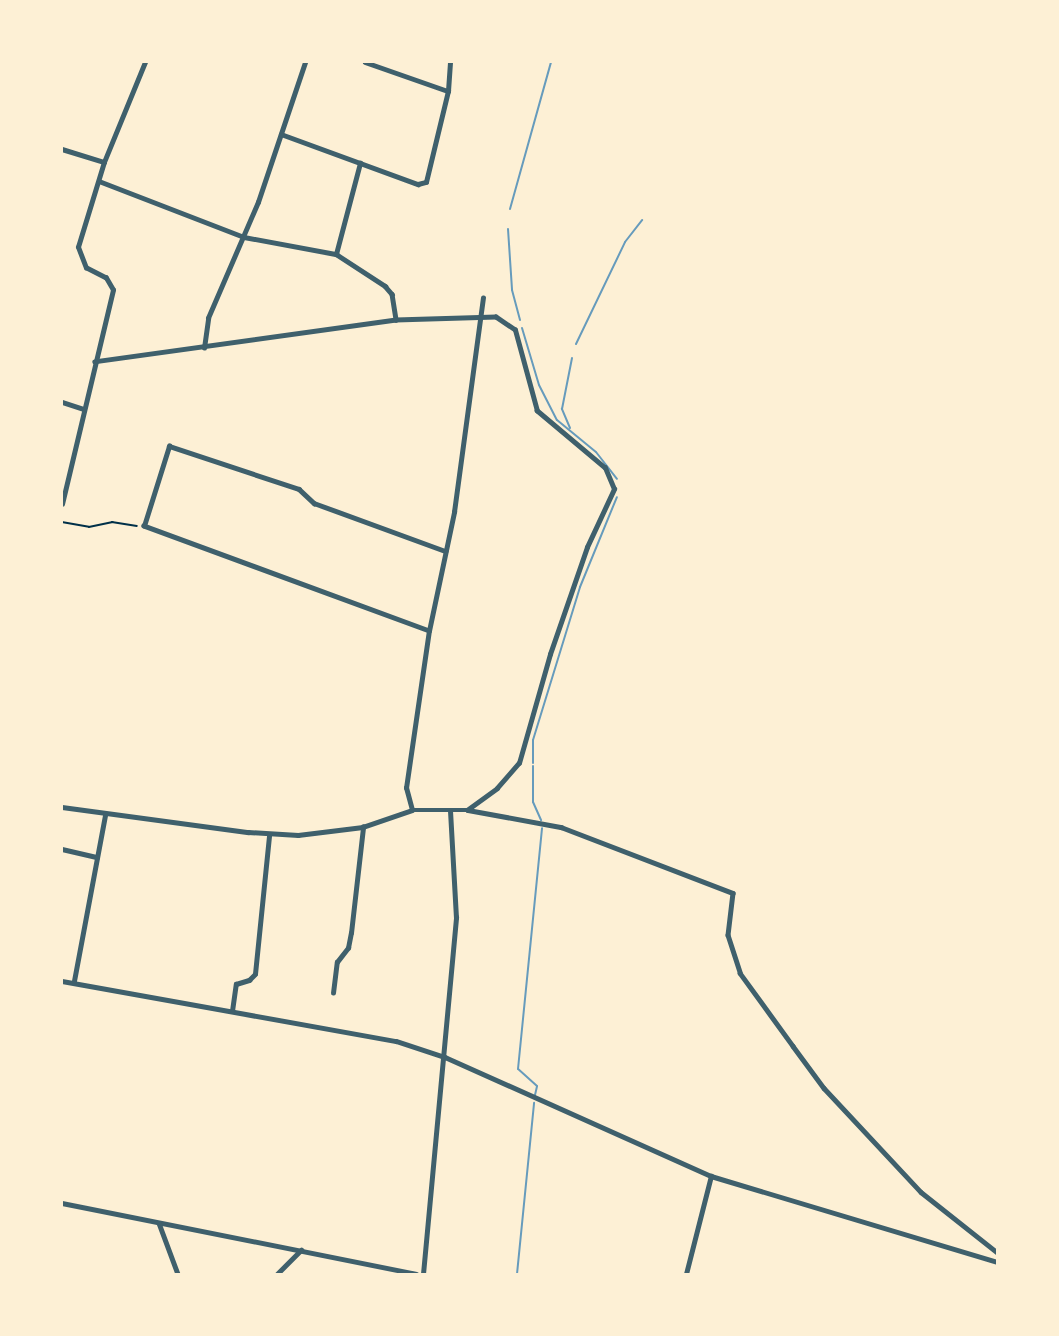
<!DOCTYPE html>
<html>
<head>
<meta charset="utf-8">
<style>
  body { margin:0 }
  #map { position:relative; width:1059px; height:1336px; overflow:hidden; background:#fdf0d5; font-family:Jost,sans-serif }
  div>[style] { position:absolute }
  .stream>* { height:2px; margin:-1px; padding:0 1px; transform-origin:1px; border-radius:1px; background:#669bbc }
  .path>* { height:1.5px; margin:-0.75px; padding:0 0.75px; transform-origin:0.75px; border-radius:0.75px; background:#003049 }
  .minor>* { height:4.5px; margin:-2.25px; padding:0 2.25px; transform-origin:2.25px; border-radius:2.25px; background:#3f606c }
  span { translate:-50% -50%; white-space:nowrap; text-align:center; line-height:1.15; -webkit-text-stroke:6px #fdf0d5; paint-order:stroke }
  .frame { position:absolute; inset:0; border:63px solid #fdf0d5; pointer-events:none }
</style>
</head>
<body>
<div id="map">
  <div class="stream">
    <i style="left:510px;top:209px;width:153px;rotate:-74.4deg"></i>
    <i style="left:508px;top:229px;width:61px;rotate:86.2deg"></i>
    <i style="left:512px;top:290px;width:31px;rotate:75deg"></i>
    <i style="left:522px;top:328px;width:59px;rotate:73.4deg"></i>
    <i style="left:539px;top:385px;width:39px;rotate:63deg"></i>
    <i style="left:557px;top:420px;width:50px;rotate:39.4deg"></i>
    <i style="left:596px;top:452px;width:34px;rotate:52deg"></i>
    <i style="left:576px;top:344px;width:113px;rotate:-64.3deg"></i>
    <i style="left:625px;top:242px;width:28px;rotate:-52deg"></i>
    <i style="left:570px;top:428px;width:21px;rotate:-113deg"></i>
    <i style="left:562px;top:409px;width:52px;rotate:-78.9deg"></i>
    <i style="left:533px;top:763px;width:23px;rotate:-90deg"></i>
    <i style="left:533px;top:740px;width:160px;rotate:-72.9deg"></i>
    <i style="left:580px;top:587px;width:97px;rotate:-67.7deg"></i>
    <i style="left:533px;top:766px;width:36px;rotate:90deg"></i>
    <i style="left:533px;top:802px;width:20px;rotate:66deg"></i>
    <i style="left:535px;top:1095px;width:9px;rotate:-77deg"></i>
    <i style="left:537px;top:1086px;width:25px;rotate:-138deg"></i>
    <i style="left:518px;top:1069px;width:242px;rotate:-84.3deg"></i>
    <i style="left:517px;top:1274px;width:172px;rotate:-84.3deg"></i>
  </div>
  <div class="path">
    <i style="left:62px;top:522px;width:27px;rotate:10deg"></i>
    <i style="left:89px;top:527px;width:24px;rotate:-12deg"></i>
    <i style="left:112px;top:522px;width:25px;rotate:9deg"></i>
  </div>
  <div class="minor">
    <i style="left:365px;top:62px;width:88px;rotate:19.3deg"></i>
    <i style="left:281px;top:134px;width:146px;rotate:20.1deg"></i>
    <i style="left:418px;top:184px;width:8px;rotate:-14deg"></i>
    <i style="left:426px;top:182px;width:94px;rotate:-76.4deg"></i>
    <i style="left:448px;top:91px;width:29px;rotate:-86deg"></i>
    <i style="left:62px;top:149px;width:44px;rotate:17.2deg"></i>
    <i style="left:99px;top:181px;width:155px;rotate:21.1deg"></i>
    <i style="left:244px;top:237px;width:94px;rotate:10.5deg"></i>
    <i style="left:336px;top:254px;width:59px;rotate:33.1deg"></i>
    <i style="left:385px;top:286px;width:11px;rotate:49deg"></i>
    <i style="left:392px;top:294px;width:26px;rotate:81deg"></i>
    <i style="left:336px;top:254px;width:94px;rotate:-75.2deg"></i>
    <i style="left:204px;top:348px;width:30px;rotate:-82deg"></i>
    <i style="left:208px;top:318px;width:126px;rotate:-66.7deg"></i>
    <i style="left:258px;top:202px;width:148px;rotate:-71.4deg"></i>
    <i style="left:62px;top:402px;width:22px;rotate:18deg"></i>
    <i style="left:62px;top:504px;width:220px;rotate:-76.6deg"></i>
    <i style="left:113px;top:290px;width:14px;rotate:-120deg"></i>
    <i style="left:106px;top:278px;width:22px;rotate:-153deg"></i>
    <i style="left:86px;top:268px;width:22px;rotate:-111deg"></i>
    <i style="left:78px;top:247px;width:89px;rotate:-73deg"></i>
    <i style="left:104px;top:162px;width:108px;rotate:-67.7deg"></i>
    <i style="left:429px;top:631px;width:304px;rotate:-159.8deg"></i>
    <i style="left:144px;top:526px;width:84px;rotate:-72.6deg"></i>
    <i style="left:169px;top:446px;width:137px;rotate:18.3deg"></i>
    <i style="left:299px;top:489px;width:21px;rotate:43deg"></i>
    <i style="left:314px;top:503px;width:140px;rotate:20.1deg"></i>
    <i style="left:62px;top:807px;width:188px;rotate:7.7deg"></i>
    <i style="left:248px;top:832px;width:50px;rotate:3.4deg"></i>
    <i style="left:298px;top:835px;width:65px;rotate:-7deg"></i>
    <i style="left:363px;top:827px;width:52px;rotate:-19.1deg"></i>
    <i style="left:412px;top:810px;width:55px"></i>
    <i style="left:467px;top:810px;width:37px;rotate:-36deg"></i>
    <i style="left:497px;top:788px;width:33px;rotate:-49deg"></i>
    <i style="left:519px;top:763px;width:113px;rotate:-74.1deg"></i>
    <i style="left:550px;top:654px;width:113px;rotate:-70.9deg"></i>
    <i style="left:587px;top:547px;width:64px;rotate:-65deg"></i>
    <i style="left:614px;top:489px;width:23px;rotate:-113deg"></i>
    <i style="left:605px;top:468px;width:89px;rotate:-140deg"></i>
    <i style="left:537px;top:411px;width:84px;rotate:-105.2deg"></i>
    <i style="left:515px;top:330px;width:23px;rotate:-146deg"></i>
    <i style="left:496px;top:317px;width:100px;rotate:178.3deg"></i>
    <i style="left:396px;top:320px;width:304px;rotate:172.1deg"></i>
    <i style="left:412px;top:810px;width:23px;rotate:-105deg"></i>
    <i style="left:406px;top:788px;width:159px;rotate:-81.7deg"></i>
    <i style="left:429px;top:631px;width:122px;rotate:-78.1deg"></i>
    <i style="left:454px;top:512px;width:216px;rotate:-82.3deg"></i>
    <i style="left:468px;top:810px;width:95px;rotate:10.4deg"></i>
    <i style="left:561px;top:827px;width:184px;rotate:21deg"></i>
    <i style="left:733px;top:893px;width:42px;rotate:96.8deg"></i>
    <i style="left:728px;top:935px;width:40px;rotate:72deg"></i>
    <i style="left:740px;top:973px;width:90px;rotate:54deg"></i>
    <i style="left:793px;top:1046px;width:52px;rotate:53.6deg"></i>
    <i style="left:824px;top:1088px;width:142px;rotate:47deg"></i>
    <i style="left:921px;top:1192px;width:98px;rotate:38.4deg"></i>
    <i style="left:62px;top:849px;width:36px;rotate:13deg"></i>
    <i style="left:62px;top:981px;width:339px;rotate:10.2deg"></i>
    <i style="left:396px;top:1041px;width:52px;rotate:18.1deg"></i>
    <i style="left:445px;top:1057px;width:291px;rotate:24.1deg"></i>
    <i style="left:711px;top:1176px;width:300px;rotate:16.7deg"></i>
    <i style="left:74px;top:981px;width:169px;rotate:-79.4deg"></i>
    <i style="left:333px;top:993px;width:31px;rotate:-83deg"></i>
    <i style="left:337px;top:962px;width:18px;rotate:-52deg"></i>
    <i style="left:348px;top:948px;width:15px;rotate:-79deg"></i>
    <i style="left:351px;top:933px;width:107px;rotate:-83.5deg"></i>
    <i style="left:232px;top:1011px;width:27px;rotate:-82deg"></i>
    <i style="left:236px;top:984px;width:14px;rotate:-17deg"></i>
    <i style="left:249px;top:980px;width:8px;rotate:-45deg"></i>
    <i style="left:255px;top:974px;width:140px;rotate:-84.2deg"></i>
    <i style="left:62px;top:1203px;width:361px;rotate:11.3deg"></i>
    <i style="left:159px;top:1223px;width:54px;rotate:69.6deg"></i>
    <i style="left:277px;top:1274px;width:34px;rotate:-45deg"></i>
    <i style="left:423px;top:1274px;width:358px;rotate:-84.7deg"></i>
    <i style="left:456px;top:918px;width:106px;rotate:-93.2deg"></i>
    <i style="left:686px;top:1274px;width:101px;rotate:-75.7deg"></i>
  </div>
  <div class="frame"></div>
</div>
</body>
</html>
